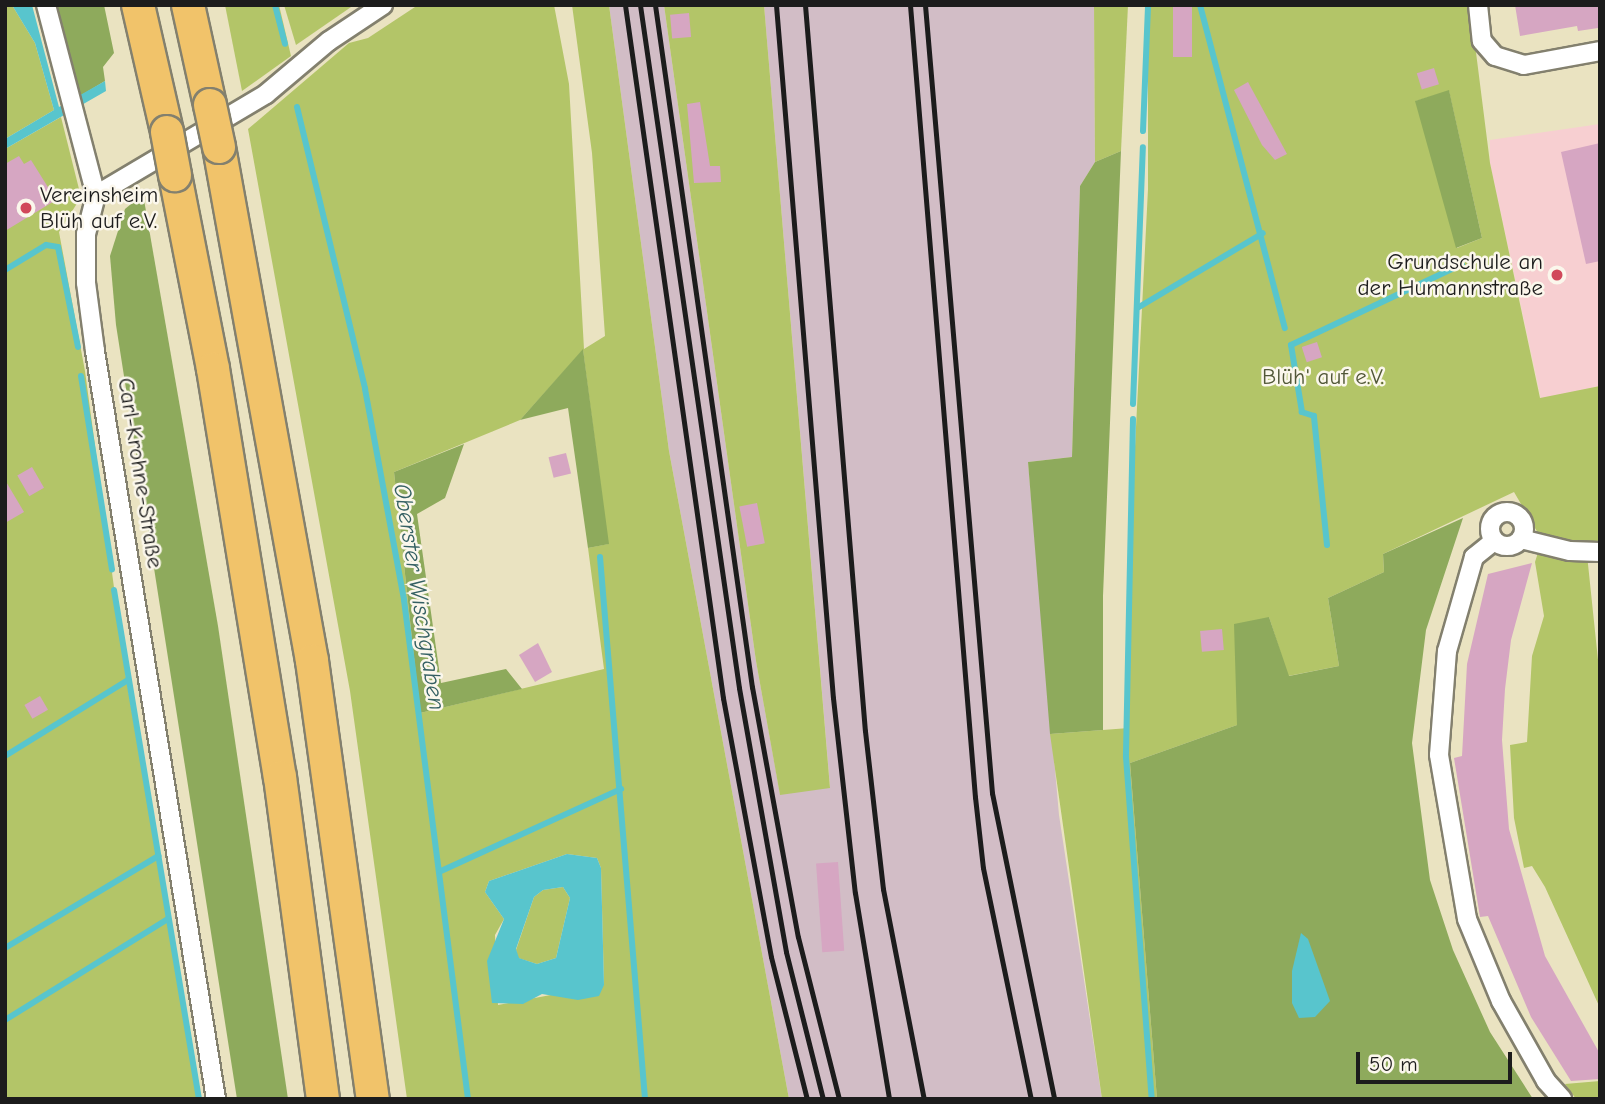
<!DOCTYPE html>
<html>
<head>
<meta charset="utf-8">
<style>
  body { margin:0 }
  #map { position:relative; width:1605px; height:1104px; overflow:hidden; background:#eae3c1; font-family:"Comic Neue",sans-serif }
  div>[style] { position:absolute }
  .built>* { inset:0; background:#f7cfd1 }
  .industrial>* { inset:0; background:#d2bdc6 }
  .green>* { inset:0; background:#b3c568 }
  .forest>* { inset:0; background:#8eaa5c }
  .water>* { inset:0; background:#58c5cd }
  .stream>* { height:6px; margin:-3px; padding:0 3px; transform-origin:3px; border-radius:3px; background:#58c5cd }
  .building>* { inset:0; background:#d6a6c2; transform-origin:0 0 }
  .roads { filter:drop-shadow(2px 0 #83806e) drop-shadow(-2px 0 #83806e) drop-shadow(0 2px #83806e) drop-shadow(0 -2px #83806e) }
  .street>* { height:18px; margin:-9px; padding:0 9px; transform-origin:9px; border-radius:9px; background:#fff }
  .street>.ring { margin:-9px; padding:0; box-sizing:content-box; background:none; border:18px solid #fff; border-radius:50% }
  .highway>* { height:32px; margin:-16px; padding:0 16px; transform-origin:16px; border-radius:16px; background:#f1c36a }
  .rail>* { height:5px; margin:-2.5px; padding:0 2.5px; transform-origin:2.5px; border-radius:2.5px; background:#1c1c1c }
  .bridges { filter:drop-shadow(2px 0 #83806e) drop-shadow(-2px 0 #83806e) drop-shadow(0 2px #83806e) drop-shadow(0 -2px #83806e) }
  .highway-bridge>* { height:32px; margin:-16px; padding:0 16px; transform-origin:16px; border-radius:16px; background:#f1c36a }
  .dots>* { width:19px; height:19px; translate:-50% -50%; box-sizing:border-box; border:4px solid #fbf7ec; border-radius:50% }
  span { translate:-50% -50%; white-space:nowrap; text-align:center; line-height:1.15; -webkit-text-stroke:5px #fbf7ec; paint-order:stroke }
  .poi-label { font-size:23px; color:#1c1c1c }
  .left { translate:0 -50%; text-align:left }
  .right { translate:-100% -50%; text-align:right }
  .park-label { font-size:23px; color:#515737 }
  .street-label { font-size:23px; color:#1c1c1c }
  .water-label { font-size:24px; color:#346063; font-style:italic }
  .frame { position:absolute; inset:0; border:7px solid #1c1c1c; pointer-events:none }
  .scale { position:absolute; left:1356px; top:1052px; width:156px; height:32px; box-sizing:border-box; border:4px solid #1c1c1c; border-top:0; padding-left:9px; font-size:21px; line-height:24px; white-space:nowrap; color:#1c1c1c; -webkit-text-stroke:5px #fbf7ec; paint-order:stroke }
</style>
</head>
<body>
<div id="map">
  <div class="built">
    <i style="clip-path:polygon(1600px 124px,1600px 386px,1541px 399px,1490px 163px,1490px 140px)"></i>
  </div>
  <div class="industrial">
    <i style="clip-path:polygon(609px 5px,664px 5px,756px 661px,780px 794px,830px 787px,764px 5px,1094px 5px,1095px 162px,1080px 186px,1072px 457px,1028px 462px,1059px 815px,1102px 1099px,789px 1099px,669px 451px)"></i>
  </div>
  <div class="green">
    <i style="clip-path:polygon(5px 5px,12px 5px,35px 43px,54px 110px,5px 139px)"></i>
    <i style="clip-path:polygon(225px 5px,279px 5px,291px 56px,242px 91px)"></i>
    <i style="clip-path:polygon(284px 5px,354px 5px,296px 45px)"></i>
    <i style="clip-path:polygon(evenodd,418px 5px,554px 5px,569px 84px,584px 349px,605px 336px,592px 153px,572px 5px,609px 5px,669px 451px,789px 1099px,407px 1099px,350px 691px,248px 129px,349px 43px,368px 38px,418px 5px,583px 350px,608px 544px,588px 548px,604px 669px,420px 713px,394px 472px,520px 420px,583px 350px,418px 5px,567px 854px,597px 858px,601px 868px,604px 985px,498px 1005px,495px 935px,504px 919px,485px 892px,489px 881px,567px 854px)"></i>
    <i style="clip-path:polygon(664px 5px,764px 5px,830px 788px,780px 795px,756px 661px)"></i>
    <i style="clip-path:polygon(1094px 5px,1128px 5px,1121px 151px,1095px 162px)"></i>
    <i style="clip-path:polygon(evenodd,1148px 5px,1470px 5px,1490px 163px,1540px 398px,1600px 386px,1600px 546px,1586px 545px,1600px 679px,1600px 1008px,1545px 887px,1532px 866px,1524px 868px,1514px 818px,1510px 745px,1527px 742px,1532px 656px,1544px 616px,1535px 562px,1542px 540px,1514px 492px,1383px 554px,1384px 572px,1328px 598px,1339px 666px,1288px 676px,1269px 617px,1237px 725px,1130px 763px,1157px 1099px,1102px 1099px,1050px 734px,1129px 728px,1127px 606px,1148px 189px,1148px 5px,1449px 91px,1482px 238px,1457px 248px,1416px 101px,1449px 91px)"></i>
    <i style="clip-path:polygon(61px 117px,81px 197px,59px 232px,85px 371px,126px 677px,198px 1099px,5px 1099px,5px 149px)"></i>
    <i style="clip-path:polygon(563px 887px,570px 898px,556px 958px,537px 964px,518px 958px,516px 950px,534px 897px,543px 890px)"></i>
    <i style="clip-path:polygon(1600px 1081px,1600px 1099px,1576px 1099px,1565px 1084px)"></i>
  </div>
  <div class="forest">
    <i style="clip-path:polygon(57px 5px,104px 5px,114px 53px,103px 67px,105px 81px,80px 96px)"></i>
    <i style="clip-path:polygon(1449px 90px,1482px 238px,1456px 248px,1415px 101px)"></i>
    <i style="clip-path:polygon(1121px 151px,1103px 596px,1103px 730px,1050px 734px,1028px 462px,1072px 457px,1080px 186px,1095px 162px)"></i>
    <i style="clip-path:polygon(143px 194px,218px 626px,288px 1099px,237px 1099px,116px 325px,110px 256px,125px 209px)"></i>
    <i style="clip-path:polygon(583px 349px,609px 544px,588px 548px,568px 408px,520px 420px)"></i>
    <i style="clip-path:polygon(464px 444px,445px 498px,417px 514px,441px 683px,506px 669px,522px 689px,420px 713px,394px 472px)"></i>
    <i style="clip-path:polygon(1463px 518px,1426px 630px,1412px 743px,1430px 880px,1453px 950px,1490px 1032px,1533px 1099px,1157px 1099px,1130px 763px,1237px 725px,1234px 624px,1269px 617px,1289px 676px,1339px 666px,1328px 598px,1384px 572px,1383px 554px)"></i>
  </div>
  <div class="water">
    <i style="clip-path:polygon(12px 5px,32px 5px,59px 107px,105px 81px,106px 91px,5px 149px,5px 139px,54px 110px,35px 43px)"></i>
    <i style="clip-path:polygon(evenodd,567px 854px,597px 858px,601px 868px,604px 985px,599px 996px,578px 1000px,542px 994px,523px 1004px,492px 1003px,487px 961px,504px 919px,485px 892px,489px 881px,567px 854px,563px 887px,570px 898px,556px 958px,537px 964px,519px 958px,516px 949px,534px 897px,543px 890px,563px 887px)"></i>
    <i style="clip-path:polygon(1301px 933px,1308px 939px,1330px 1001px,1315px 1017px,1299px 1018px,1292px 1003px,1292px 971px)"></i>
  </div>
  <div class="stream">
    <i style="left:275px;top:5px;width:40px;rotate:75.6deg"></i>
    <i style="left:1200px;top:5px;width:334px;rotate:75.3deg"></i>
    <i style="left:297px;top:107px;width:290px;rotate:76.4deg"></i>
    <i style="left:365px;top:389px;width:215px;rotate:79.5deg"></i>
    <i style="left:404px;top:600px;width:503px;rotate:82.69deg"></i>
    <i style="left:1143px;top:131px;width:126px;rotate:-87.7deg"></i>
    <i style="left:5px;top:270px;width:48px;rotate:-31.4deg"></i>
    <i style="left:46px;top:245px;width:12px;rotate:9deg"></i>
    <i style="left:58px;top:247px;width:102px;rotate:78.7deg"></i>
    <i style="left:1139px;top:307px;width:144px;rotate:-30.8deg"></i>
    <i style="left:81px;top:376px;width:196px;rotate:80.9deg"></i>
    <i style="left:1133px;top:404px;width:257px;rotate:-87.8deg"></i>
    <i style="left:1133px;top:419px;width:338px;rotate:91.2deg"></i>
    <i style="left:1126px;top:757px;width:343px;rotate:85.7deg"></i>
    <i style="left:1327px;top:545px;width:130px;rotate:-95.8deg"></i>
    <i style="left:1314px;top:416px;width:13px;rotate:-162deg"></i>
    <i style="left:1302px;top:412px;width:68px;rotate:-99.3deg"></i>
    <i style="left:1291px;top:345px;width:189px;rotate:-25.3deg"></i>
    <i style="left:600px;top:557px;width:544px;rotate:85.25deg"></i>
    <i style="left:114px;top:590px;width:516px;rotate:80.52deg"></i>
    <i style="left:5px;top:756px;width:145px;rotate:-31.7deg"></i>
    <i style="left:441px;top:871px;width:198px;rotate:-24.5deg"></i>
    <i style="left:5px;top:948px;width:179px;rotate:-31deg"></i>
    <i style="left:5px;top:1020px;width:192px;rotate:-31.8deg"></i>
  </div>
  <div class="building">
    <i style="left:1173px;top:5px;width:19px;height:52px"></i>
    <i style="clip-path:polygon(1515px 5px,1600px 5px,1600px 22px,1598px 28px,1578px 31px,1577px 26px,1520px 36px)"></i>
    <i style="left:689px;top:13px;width:24px;height:19px;rotate:85deg"></i>
    <i style="left:1434px;top:68px;width:17px;height:18px;rotate:73deg"></i>
    <i style="clip-path:polygon(1248px 82px,1287px 154px,1275px 160px,1262px 145px,1234px 90px)"></i>
    <i style="clip-path:polygon(700px 102px,710px 166px,720px 166px,721px 182px,694px 183px,687px 104px)"></i>
    <i style="clip-path:polygon(1600px 143px,1600px 261px,1586px 264px,1561px 152px)"></i>
    <i style="clip-path:polygon(19px 156px,24px 164px,31px 160px,56px 200px,5px 231px,5px 164px)"></i>
    <i style="left:1317px;top:342px;width:16px;height:16px;rotate:72deg"></i>
    <i style="left:566px;top:453px;width:21px;height:18px;rotate:76deg"></i>
    <i style="left:32px;top:467px;width:24px;height:17px;rotate:60deg"></i>
    <i style="clip-path:polygon(5px 480px,24px 512px,5px 523px)"></i>
    <i style="left:757px;top:503px;width:41px;height:18px;rotate:79deg"></i>
    <i style="clip-path:polygon(1532px 563px,1511px 640px,1505px 689px,1502px 740px,1509px 829px,1545px 956px,1600px 1054px,1600px 1079px,1571px 1081px,1531px 1017px,1488px 916px,1480px 917px,1454px 758px,1462px 756px,1467px 664px,1488px 574px)"></i>
    <i style="left:1222px;top:629px;width:21px;height:22px;rotate:85deg"></i>
    <i style="clip-path:polygon(538px 643px,552px 672px,535px 682px,519px 655px)"></i>
    <i style="left:40px;top:696px;width:16px;height:18px;rotate:60deg"></i>
    <i style="left:838px;top:862px;width:89px;height:22px;rotate:86deg"></i>
  </div>
  <div class="roads">
    <div class="street">
      <i style="left:46px;top:5px;width:196px;rotate:75.3deg"></i>
      <i style="left:1478px;top:5px;width:36px;rotate:84deg"></i>
      <i style="left:1482px;top:41px;width:20px;rotate:49deg"></i>
      <i style="left:1495px;top:56px;width:30px;rotate:17deg"></i>
      <i style="left:1524px;top:65px;width:77px;rotate:-10.4deg"></i>
      <i class="ring" style="left:1490px;top:512px;width:16px;height:16px"></i>
      <i style="left:1521px;top:539px;width:50px;rotate:13.8deg"></i>
      <i style="left:1570px;top:551px;width:30px;rotate:2deg"></i>
      <i style="left:1494px;top:541px;width:26px;rotate:141deg"></i>
      <i style="left:1474px;top:557px;width:98px;rotate:106deg"></i>
      <i style="left:1447px;top:651px;width:104px;rotate:94.4deg"></i>
      <i style="left:1439px;top:755px;width:166px;rotate:80.3deg"></i>
      <i style="left:1467px;top:919px;width:89px;rotate:67.5deg"></i>
      <i style="left:1501px;top:1001px;width:92px;rotate:60.6deg"></i>
      <i style="left:1546px;top:1081px;width:24px;rotate:48deg"></i>
      <i style="left:216px;top:1099px;width:758px;rotate:-99.19deg"></i>
      <i style="left:95px;top:351px;width:69px;rotate:-97.5deg"></i>
      <i style="left:86px;top:283px;width:49px;rotate:-90deg"></i>
      <i style="left:86px;top:234px;width:40px;rotate:-75.6deg"></i>
      <i style="left:96px;top:195px;width:198px;rotate:-30.7deg"></i>
      <i style="left:266px;top:94px;width:82px;rotate:-40.1deg"></i>
      <i style="left:329px;top:41px;width:65px;rotate:-33.7deg"></i>
    </div>
    <div class="highway">
      <i style="left:138px;top:5px;width:130px;rotate:77.1deg"></i>
      <i style="left:188px;top:5px;width:102px;rotate:77.6deg"></i>
      <i style="left:219px;top:147px;width:522px;rotate:79.74deg"></i>
      <i style="left:312px;top:661px;width:442px;rotate:82.1deg"></i>
      <i style="left:175px;top:175px;width:198px;rotate:78.9deg"></i>
      <i style="left:213px;top:369px;width:413px;rotate:80.7deg"></i>
      <i style="left:280px;top:777px;width:325px;rotate:82.4deg"></i>
    </div>
  </div>
  <div class="rail">
    <i style="left:625px;top:5px;width:700px;rotate:81.95deg"></i>
    <i style="left:723px;top:698px;width:263px;rotate:79.5deg"></i>
    <i style="left:771px;top:957px;width:146px;rotate:75.8deg"></i>
    <i style="left:640px;top:5px;width:690px;rotate:81.75deg"></i>
    <i style="left:739px;top:688px;width:268px;rotate:79.9deg"></i>
    <i style="left:786px;top:952px;width:152px;rotate:75.9deg"></i>
    <i style="left:655px;top:5px;width:689px;rotate:81.91deg"></i>
    <i style="left:752px;top:687px;width:254px;rotate:79.6deg"></i>
    <i style="left:798px;top:937px;width:167px;rotate:75.8deg"></i>
    <i style="left:776px;top:5px;width:695px;rotate:85.3deg"></i>
    <i style="left:833px;top:698px;width:196px;rotate:83.6deg"></i>
    <i style="left:855px;top:893px;width:209px;rotate:80.6deg"></i>
    <i style="left:805px;top:5px;width:728px;rotate:85.28deg"></i>
    <i style="left:865px;top:731px;width:159px;rotate:83.5deg"></i>
    <i style="left:883px;top:889px;width:214px;rotate:79deg"></i>
    <i style="left:910px;top:5px;width:795px;rotate:85.31deg"></i>
    <i style="left:975px;top:797px;width:71px;rotate:83.6deg"></i>
    <i style="left:983px;top:868px;width:236px;rotate:78.3deg"></i>
    <i style="left:925px;top:5px;width:791px;rotate:85.14deg"></i>
    <i style="left:992px;top:793px;width:312px;rotate:78.5deg"></i>
  </div>
  <div class="bridges">
    <div class="highway-bridge">
      <i style="left:210px;top:105px;width:43px;rotate:77.9deg"></i>
      <i style="left:167px;top:132px;width:44px;rotate:79.5deg"></i>
    </div>
  </div>
  <div class="dots">
    <i style="left:26px;top:208px;background:#d1495b"></i>
    <i style="left:1557px;top:275px;background:#d1495b"></i>
  </div>
  <div class="poi-label">
    <span class="left" style="left:40px;top:208px">Vereinsheim<br>Blüh auf e.V.</span>
    <span class="right" style="left:1543px;top:275px">Grundschule an<br>der Humannstraße</span>
  </div>
  <div class="park-label">
    <span style="left:1323px;top:377px">Blüh' auf e.V.</span>
  </div>
  <div class="street-label">
    <span style="left:140px;top:473px;rotate:81deg">Carl-Krohne-Straße</span>
  </div>
  <div class="water-label">
    <span style="left:419px;top:597px;rotate:81deg">Oberster Wischgraben</span>
  </div>
  <div class="frame"></div>
  <div class="scale">50 m</div>
</div>
</body>
</html>
